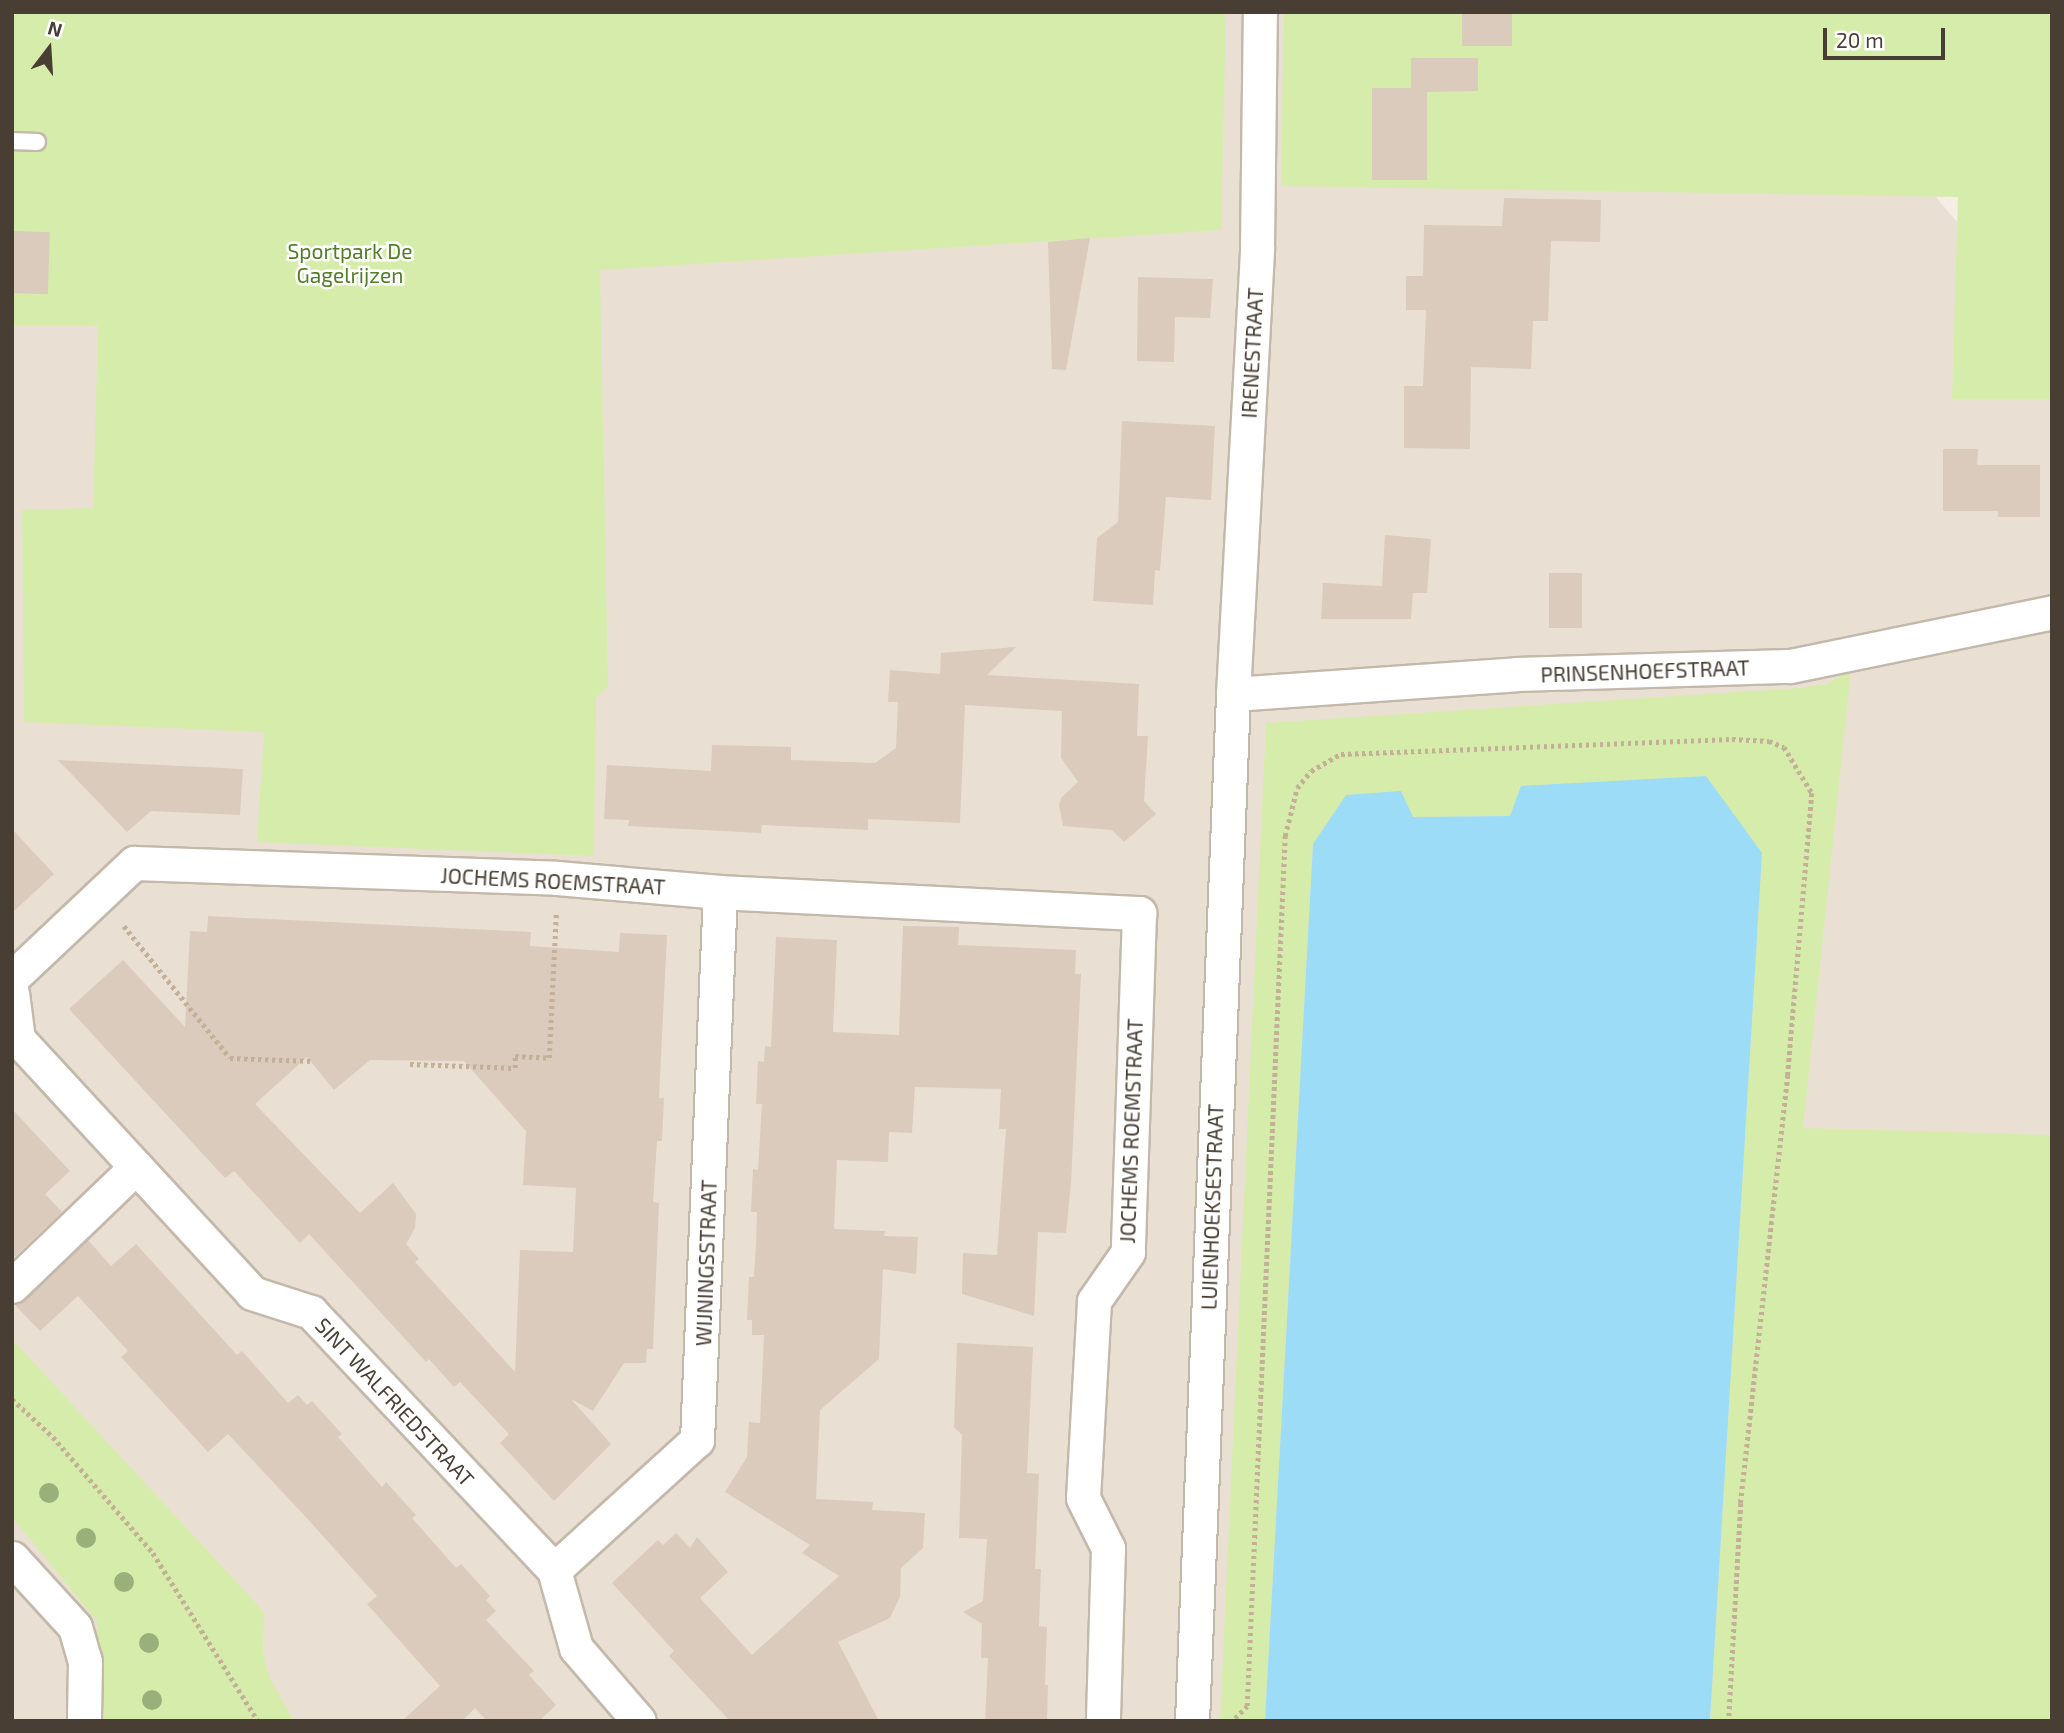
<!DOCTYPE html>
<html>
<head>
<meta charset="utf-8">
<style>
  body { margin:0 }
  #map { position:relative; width:2064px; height:1733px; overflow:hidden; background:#f4eee6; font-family:"Exo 2",sans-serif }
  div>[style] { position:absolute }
  .residential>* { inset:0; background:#e9e0d3 }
  .green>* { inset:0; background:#d6ecab }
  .water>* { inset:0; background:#9ddcf6 }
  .building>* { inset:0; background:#dacbbd; transform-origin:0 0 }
  .path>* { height:4.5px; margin-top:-2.25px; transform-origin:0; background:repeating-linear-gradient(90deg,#c4af97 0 3.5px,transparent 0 7px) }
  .roads { filter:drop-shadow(2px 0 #c4b8aa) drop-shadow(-2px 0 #c4b8aa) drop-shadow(0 2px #c4b8aa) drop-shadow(0 -2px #c4b8aa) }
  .lane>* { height:16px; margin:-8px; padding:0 8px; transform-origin:8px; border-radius:8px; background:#fff }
  .street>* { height:33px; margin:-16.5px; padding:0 16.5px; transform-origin:16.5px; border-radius:16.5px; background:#fff }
  .trees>* { width:20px; height:20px; margin:-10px; border-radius:50%; background:#9ab07b }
  span { translate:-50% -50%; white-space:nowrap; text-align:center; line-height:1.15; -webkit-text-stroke:5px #fff; paint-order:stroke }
  .park-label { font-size:21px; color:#507e23 }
  .street-label { font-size:21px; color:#483e34 }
  .frame { position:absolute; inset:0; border:14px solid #483e34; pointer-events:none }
  .north { position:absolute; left:14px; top:14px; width:70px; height:70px; -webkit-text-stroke:5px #fff; paint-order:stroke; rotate:17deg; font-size:19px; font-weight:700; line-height:28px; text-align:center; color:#483e34 }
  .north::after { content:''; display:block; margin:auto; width:24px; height:32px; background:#483e34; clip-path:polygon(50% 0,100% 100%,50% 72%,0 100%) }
  .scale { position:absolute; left:1823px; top:28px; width:122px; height:32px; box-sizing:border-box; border:4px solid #483e34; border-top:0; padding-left:9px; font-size:21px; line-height:24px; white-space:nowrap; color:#483e34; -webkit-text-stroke:5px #fff; paint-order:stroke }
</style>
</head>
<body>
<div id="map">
  <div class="residential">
    <i style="clip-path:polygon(12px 12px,1762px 12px,1918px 176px,2052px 334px,2052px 1693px,1435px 1721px,12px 1721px)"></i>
  </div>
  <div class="green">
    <i style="clip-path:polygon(12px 12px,1226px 12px,1221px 230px,600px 270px,608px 687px,596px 697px,594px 856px,257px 842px,264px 732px,24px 722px,22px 510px,93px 508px,98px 326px,12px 325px)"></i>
    <i style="clip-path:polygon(1284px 12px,2052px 12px,2052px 399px,1952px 399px,1958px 197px,1281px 186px)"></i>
    <i style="clip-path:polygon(1851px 669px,1803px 1128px,2052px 1135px,2052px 1721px,1710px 1721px,1762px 854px,1522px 786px,1510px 816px,1413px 817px,1313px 844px,1265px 1721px,1220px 1721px,1266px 723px,1799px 688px,1827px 684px)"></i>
    <i style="clip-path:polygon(12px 1339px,264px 1612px,263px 1651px,269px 1677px,294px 1721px,99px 1721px,97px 1621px,12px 1517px)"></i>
  </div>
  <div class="water">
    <i style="clip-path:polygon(1706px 776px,1762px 853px,1710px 1721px,1265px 1721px,1313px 844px,1346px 795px,1401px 791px,1413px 817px,1510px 816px,1521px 786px)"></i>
  </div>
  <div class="building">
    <i style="left:1462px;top:12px;width:50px;height:34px"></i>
    <i style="clip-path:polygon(1411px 58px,1478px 58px,1478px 91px,1427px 92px,1427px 180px,1372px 180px,1372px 88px,1411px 88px)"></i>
    <i style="clip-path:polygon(1504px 198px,1601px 200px,1600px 242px,1551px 241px,1548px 321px,1533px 321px,1531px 369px,1471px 367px,1470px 449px,1404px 448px,1404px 386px,1423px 386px,1426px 310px,1406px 310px,1406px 276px,1423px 276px,1424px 225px,1502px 226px)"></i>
    <i style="left:12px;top:231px;width:38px;height:62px;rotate:2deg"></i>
    <i style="clip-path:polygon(1090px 238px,1066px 370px,1052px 369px,1048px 242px)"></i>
    <i style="clip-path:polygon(1138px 277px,1213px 279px,1210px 318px,1175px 317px,1174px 362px,1137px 361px)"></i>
    <i style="clip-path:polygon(1122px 421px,1215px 426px,1211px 500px,1166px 497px,1160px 571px,1155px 570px,1153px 605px,1093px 601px,1097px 538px,1118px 522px)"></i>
    <i style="clip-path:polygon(1943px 449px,1978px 449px,1977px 465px,2040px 465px,2040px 517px,1998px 517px,1998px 511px,1943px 511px)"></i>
    <i style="clip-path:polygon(1385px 535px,1431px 539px,1427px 593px,1413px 593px,1411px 619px,1321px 619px,1323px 583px,1382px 586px)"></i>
    <i style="left:1549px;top:573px;width:33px;height:55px"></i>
    <i style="clip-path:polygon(1016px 647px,987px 675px,1139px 684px,1137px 736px,1148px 736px,1144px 801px,1156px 814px,1124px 842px,1112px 830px,1063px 826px,1059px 805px,1061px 798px,1078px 782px,1061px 758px,1062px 711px,965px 705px,960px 823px,868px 819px,868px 830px,762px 825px,761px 833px,628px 826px,629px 820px,604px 819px,607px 765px,711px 771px,712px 745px,791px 747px,791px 760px,875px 763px,896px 748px,898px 702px,888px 702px,890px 670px,940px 674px,941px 653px)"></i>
    <i style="clip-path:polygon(58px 760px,243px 769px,240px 815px,151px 811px,127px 832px)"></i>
    <i style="clip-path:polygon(12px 829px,54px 874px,12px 913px)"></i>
    <i style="clip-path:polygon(evenodd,208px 916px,531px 932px,530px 946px,619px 952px,620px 933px,667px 935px,659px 1098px,664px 1098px,663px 1120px,662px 1141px,657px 1141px,653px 1202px,659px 1203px,653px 1349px,647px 1349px,646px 1363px,624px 1363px,593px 1411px,571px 1399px,611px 1444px,554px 1501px,500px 1443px,509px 1434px,460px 1382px,454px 1387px,429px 1359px,426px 1362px,309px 1234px,300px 1243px,234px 1171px,225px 1178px,69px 1009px,123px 960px,185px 1027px,190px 931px,207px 932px,208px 916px,307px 1057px,334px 1090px,370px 1060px,464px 1061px,526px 1131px,523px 1185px,576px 1188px,573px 1252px,520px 1250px,515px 1372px,415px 1262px,419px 1259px,406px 1244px,415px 1228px,416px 1214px,393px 1183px,360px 1213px,255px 1104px,307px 1057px)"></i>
    <i style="clip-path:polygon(903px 926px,959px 927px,958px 945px,1076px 950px,1075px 974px,1081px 974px,1071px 1183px,1066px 1233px,1038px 1232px,1034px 1316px,962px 1294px,963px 1253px,997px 1255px,1006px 1129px,999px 1129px,1001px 1089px,915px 1087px,912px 1133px,889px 1132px,888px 1162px,837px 1160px,834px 1229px,885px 1231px,884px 1236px,918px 1237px,916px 1274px,883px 1269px,879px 1359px,820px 1410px,816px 1499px,873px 1502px,872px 1510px,925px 1513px,923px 1548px,901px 1568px,900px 1597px,890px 1618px,838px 1642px,879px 1721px,730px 1721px,669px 1656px,674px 1651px,612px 1583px,658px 1540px,663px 1545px,676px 1533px,690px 1548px,697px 1537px,728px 1572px,700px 1598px,752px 1655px,839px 1576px,802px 1553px,810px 1545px,725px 1492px,747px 1457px,749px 1422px,760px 1423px,764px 1335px,752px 1335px,752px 1320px,747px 1320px,749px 1277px,754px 1277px,756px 1243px,757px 1212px,751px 1212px,753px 1169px,758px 1170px,762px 1104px,756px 1104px,758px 1061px,764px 1062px,765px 1046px,771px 1047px,776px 937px,837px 940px,833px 1032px,899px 1035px)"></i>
    <i style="clip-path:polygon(12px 1109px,70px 1171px,45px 1194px,62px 1212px,12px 1259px)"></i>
    <i style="clip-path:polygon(88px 1240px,111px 1266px,136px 1244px,237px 1355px,242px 1351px,288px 1403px,298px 1395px,307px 1405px,312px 1401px,342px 1434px,338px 1437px,382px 1487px,386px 1482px,416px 1515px,412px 1518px,456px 1568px,461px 1564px,490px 1596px,486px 1600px,496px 1611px,486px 1620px,534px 1671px,529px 1675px,556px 1705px,539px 1721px,487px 1721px,475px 1708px,462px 1721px,402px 1721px,440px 1686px,367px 1604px,377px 1596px,303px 1514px,228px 1434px,208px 1452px,121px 1357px,128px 1351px,78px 1296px,40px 1331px,15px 1305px,25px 1300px)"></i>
    <i style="clip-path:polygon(957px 1343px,1033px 1347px,1027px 1473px,1039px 1474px,1035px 1569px,1041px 1569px,1039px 1626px,1047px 1627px,1045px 1685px,1048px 1685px,1047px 1721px,985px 1721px,988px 1658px,981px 1658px,982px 1624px,963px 1612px,983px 1601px,987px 1539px,959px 1538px,962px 1435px,954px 1427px)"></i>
  </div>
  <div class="path">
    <i style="left:124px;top:926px;width:169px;rotate:51.2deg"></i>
    <i style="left:230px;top:1058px;width:83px;rotate:2.1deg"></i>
    <i style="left:410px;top:1064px;width:105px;rotate:2.2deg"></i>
    <i style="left:515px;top:1068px;width:12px;rotate:-90deg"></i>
    <i style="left:515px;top:1056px;width:34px;rotate:3deg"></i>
    <i style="left:549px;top:1058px;width:144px;rotate:-87.2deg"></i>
    <i style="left:12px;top:1399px;width:56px;rotate:42.8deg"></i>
    <i style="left:53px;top:1437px;width:153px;rotate:49.2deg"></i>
    <i style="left:153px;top:1553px;width:198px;rotate:58deg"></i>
    <i style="left:1235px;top:1718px;width:17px;rotate:-45deg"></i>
    <i style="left:1247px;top:1706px;width:871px;rotate:-87.5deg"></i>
    <i style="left:1285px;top:836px;width:49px;rotate:-76deg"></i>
    <i style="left:1297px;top:788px;width:22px;rotate:-51deg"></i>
    <i style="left:1311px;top:771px;width:34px;rotate:-30deg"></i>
    <i style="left:1341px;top:754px;width:391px;rotate:-2.2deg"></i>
    <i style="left:1732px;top:739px;width:37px;rotate:3deg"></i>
    <i style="left:1769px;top:741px;width:16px;rotate:22deg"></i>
    <i style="left:1784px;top:747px;width:54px;rotate:58.7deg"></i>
    <i style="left:1812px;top:793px;width:283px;rotate:94.9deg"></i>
    <i style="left:1788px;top:1075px;width:431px;rotate:96.3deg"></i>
    <i style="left:1741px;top:1503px;width:218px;rotate:93.2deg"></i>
  </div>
  <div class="roads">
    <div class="lane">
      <i style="left:12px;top:141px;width:25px;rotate:2deg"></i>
    </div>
    <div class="street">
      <i style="left:1233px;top:694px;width:284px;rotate:-4deg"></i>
      <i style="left:1516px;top:674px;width:274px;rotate:-1.7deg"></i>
      <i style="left:1790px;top:666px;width:268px;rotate:-11.6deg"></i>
      <i style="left:12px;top:978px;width:168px;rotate:-43.3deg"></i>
      <i style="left:134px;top:863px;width:423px;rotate:2deg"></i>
      <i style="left:557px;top:878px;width:164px;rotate:4.9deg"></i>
      <i style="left:720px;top:892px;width:420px;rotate:2.9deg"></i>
      <i style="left:1139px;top:913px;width:339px;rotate:91.9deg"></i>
      <i style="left:1128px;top:1252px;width:60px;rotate:124.8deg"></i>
      <i style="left:1094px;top:1301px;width:197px;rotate:93.2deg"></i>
      <i style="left:1083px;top:1498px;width:56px;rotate:63.4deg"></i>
      <i style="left:1108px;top:1548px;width:173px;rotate:91.7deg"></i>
      <i style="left:12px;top:993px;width:46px;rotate:82.6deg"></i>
      <i style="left:18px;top:1039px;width:345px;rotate:47.3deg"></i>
      <i style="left:252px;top:1293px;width:62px;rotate:17.9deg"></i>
      <i style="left:311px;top:1312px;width:354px;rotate:46.7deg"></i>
      <i style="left:554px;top:1570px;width:81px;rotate:74.2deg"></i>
      <i style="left:576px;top:1648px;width:96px;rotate:49.2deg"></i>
      <i style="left:12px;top:1286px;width:172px;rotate:-43.8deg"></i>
      <i style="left:12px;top:1558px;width:93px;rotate:47.6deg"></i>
      <i style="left:75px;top:1627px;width:35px;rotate:74deg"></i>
      <i style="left:85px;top:1661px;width:60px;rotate:91deg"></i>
      <i style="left:554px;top:1570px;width:193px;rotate:-42.3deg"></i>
      <i style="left:697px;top:1440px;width:548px;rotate:-87.6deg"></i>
      <i style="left:1192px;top:1721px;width:1028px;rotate:-87.71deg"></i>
      <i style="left:1233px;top:694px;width:448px;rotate:-86.9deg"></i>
      <i style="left:1257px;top:247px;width:235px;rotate:-89.3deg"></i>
    </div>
  </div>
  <div class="trees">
    <i style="left:49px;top:1493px"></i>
    <i style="left:86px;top:1538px"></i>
    <i style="left:124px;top:1582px"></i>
    <i style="left:149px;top:1643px"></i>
    <i style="left:152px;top:1700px"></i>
  </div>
  <div class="park-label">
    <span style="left:350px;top:263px">Sportpark De<br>Gagelrijzen</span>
  </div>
  <div class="street-label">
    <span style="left:1252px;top:353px;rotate:-87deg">IRENESTRAAT</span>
    <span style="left:1645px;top:671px;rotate:-2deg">PRINSENHOEFSTRAAT</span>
    <span style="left:553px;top:881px;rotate:3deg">JOCHEMS ROEMSTRAAT</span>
    <span style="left:1131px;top:1131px;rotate:-88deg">JOCHEMS ROEMSTRAAT</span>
    <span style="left:1212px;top:1207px;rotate:-88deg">LUIENHOEKSESTRAAT</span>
    <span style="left:706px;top:1263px;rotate:-88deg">WIJNINGSSTRAAT</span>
    <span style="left:395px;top:1402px;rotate:47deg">SINT WALFRIEDSTRAAT</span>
  </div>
  <div class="frame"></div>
  <div class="north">N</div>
  <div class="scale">20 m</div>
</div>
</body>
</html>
